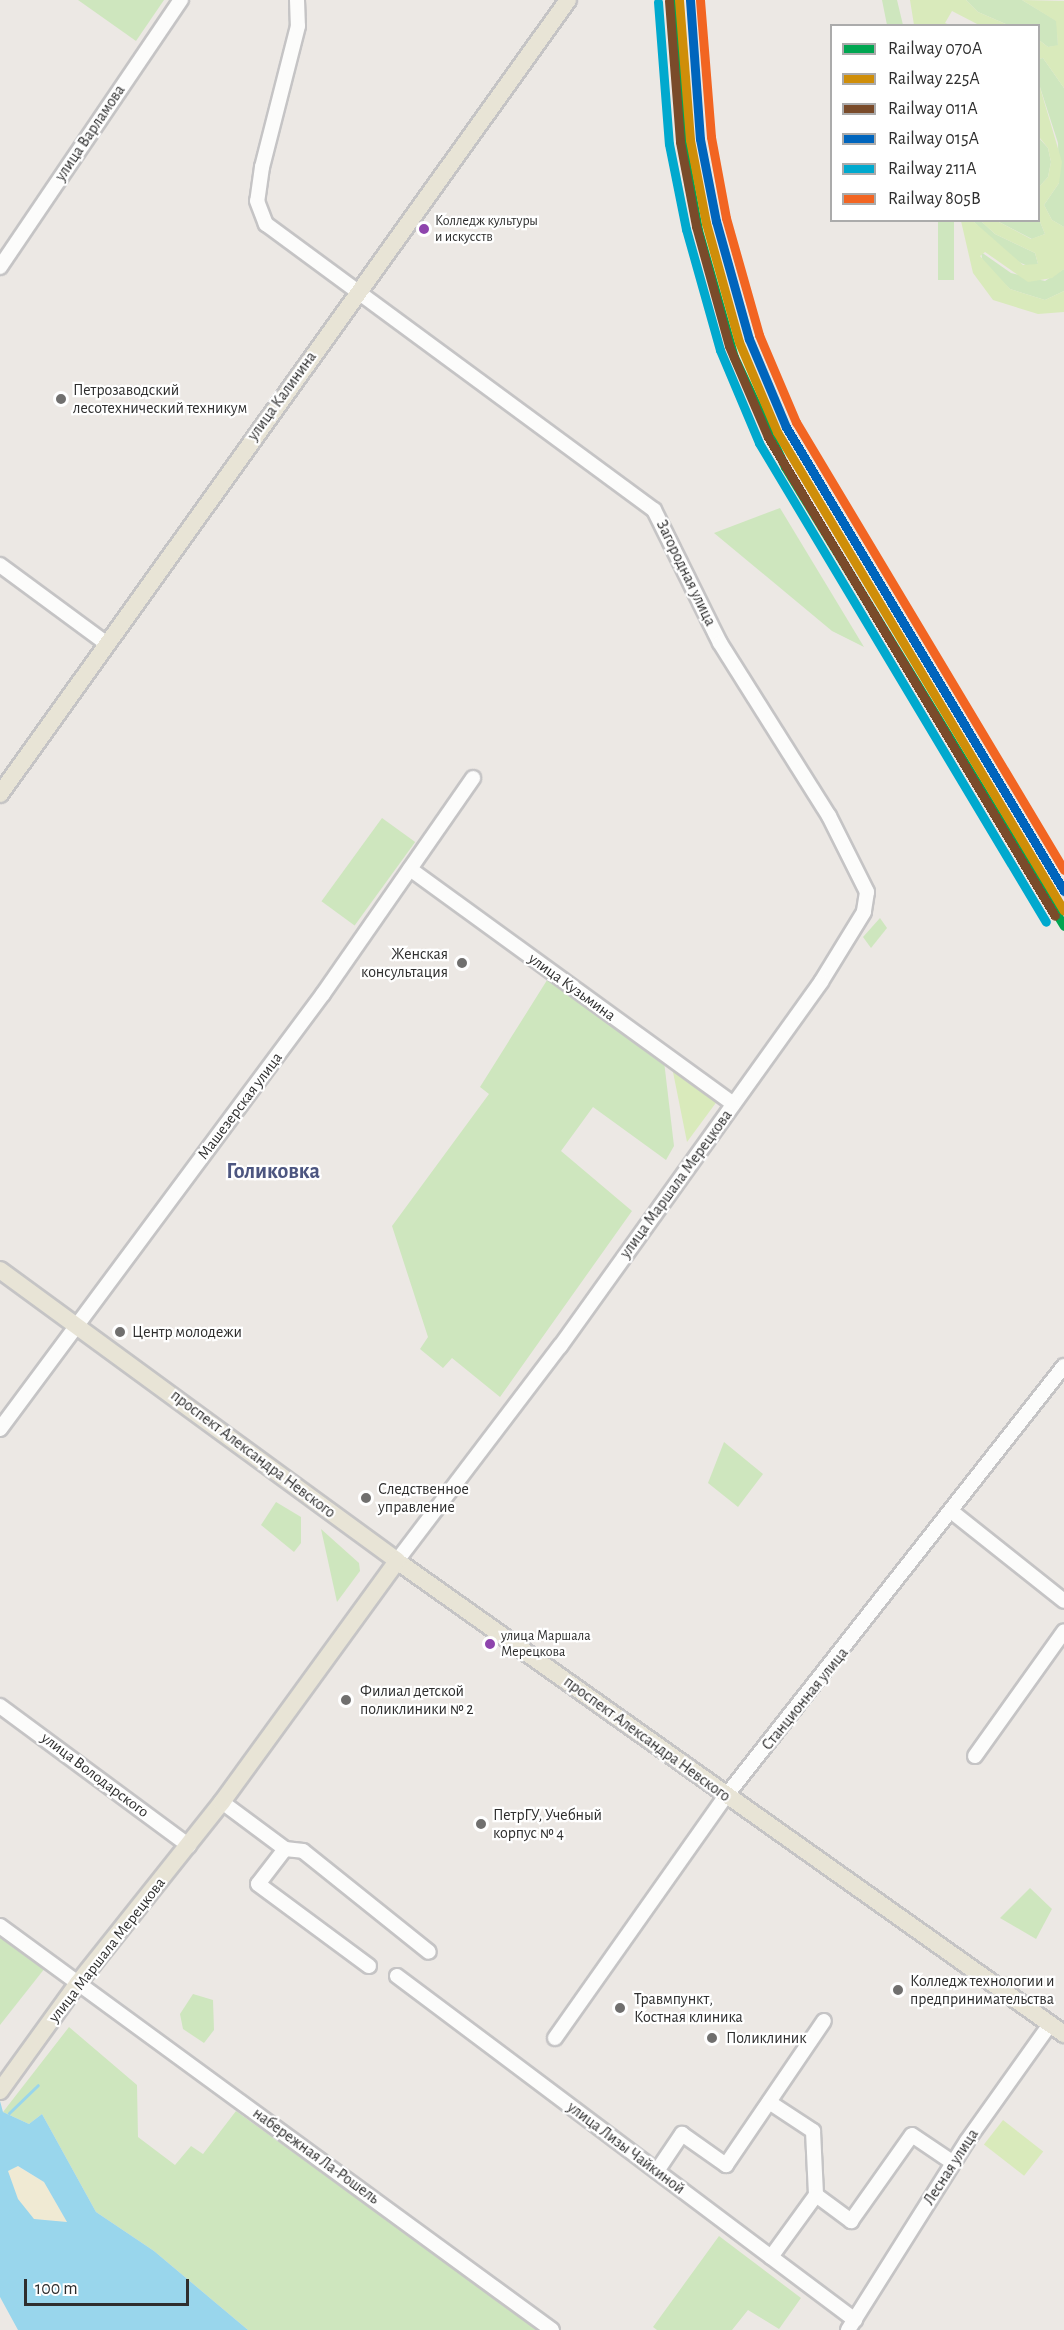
<!DOCTYPE html>
<html>
<head>
<meta charset="utf-8">
<style>
  body { margin:0 }
  #map { position:relative; width:1064px; height:2330px; overflow:hidden; background:#ece8e4; font-family:"Alegreya Sans",sans-serif }
  div>[style] { position:absolute }
  .green>* { inset:0; background:#cee6be; transform-origin:0 0 }
  .sand>* { inset:0; background:#f0ead3 }
  .pitch>* { inset:0; background:#d9eabb; transform-origin:0 0 }
  .water>* { inset:0; background:#99d6ec }
  .stream>* { height:3px; margin:-1.5px; padding:0 1.5px; transform-origin:1.5px; border-radius:1.5px; background:#99d6ec }
  .roads { filter:drop-shadow(2px 0 #c5c4c5) drop-shadow(-2px 0 #c5c4c5) drop-shadow(0 2px #c5c4c5) drop-shadow(0 -2px #c5c4c5) }
  .minor>* { height:14px; margin:-7px; padding:0 7px; transform-origin:7px; border-radius:7px; background:#fcfcfb }
  .major>* { height:16px; margin:-8px; padding:0 8px; transform-origin:8px; border-radius:8px; background:#e8e4d6 }
  .rail-1>* { height:9px; margin:-4.5px; padding:0 4.5px; transform-origin:4.5px; border-radius:4.5px; background:#00a651 }
  .rail-2>* { height:9px; margin:-4.5px; padding:0 4.5px; transform-origin:4.5px; border-radius:4.5px; background:#cf8e09 }
  .rail-3>* { height:9px; margin:-4.5px; padding:0 4.5px; transform-origin:4.5px; border-radius:4.5px; background:#7a4b2a }
  .rail-4>* { height:9px; margin:-4.5px; padding:0 4.5px; transform-origin:4.5px; border-radius:4.5px; background:#0065bd }
  .rail-5>* { height:9px; margin:-4.5px; padding:0 4.5px; transform-origin:4.5px; border-radius:4.5px; background:#00a9ce }
  .rail-6>* { height:9px; margin:-4.5px; padding:0 4.5px; transform-origin:4.5px; border-radius:4.5px; background:#f26522 }
  .dots>* { width:16px; height:16px; translate:-50% -50%; box-sizing:border-box; border:3px solid #fff; border-radius:50% }
  span { translate:-50% -50%; white-space:nowrap; text-align:center; line-height:1.15; -webkit-text-stroke:4.5px #fff; paint-order:stroke }
  .bus-label { font-size:14px; color:#2e2e2e }
  .left { translate:0 -50%; text-align:left }
  .street-label { font-size:16px; color:#2e2e2e }
  .poi-label { font-size:16px; color:#2e2e2e }
  .right { translate:-100% -50%; text-align:right }
  .district-label { font-size:22px; color:#4d5680; font-weight:700 }
  .legend { position:absolute; left:830px; top:24px; width:210px; height:198px; box-sizing:border-box; background:#fff; border:2px solid #ababab; margin:0; padding:8px 10px; list-style:none; font-size:18px; color:#2e2e2e }
  .legend li { display:flex; align-items:center; gap:12px; height:30px }
  .legend b { width:30px; border:2px solid #ababab }
  .scale { position:absolute; left:24px; top:2279px; width:165px; height:27px; box-sizing:border-box; border:3px solid #2e2e2e; border-top:0; padding-left:8px; font-size:18px; line-height:21px; white-space:nowrap; color:#2e2e2e; -webkit-text-stroke:4px #fff; paint-order:stroke }
</style>
</head>
<body>
<div id="map">
  <div class="green">
    <i style="clip-path:polygon(78px 0,164px 0,136px 41px)"></i>
    <i style="clip-path:polygon(882px 0,897px 0,903px 25px,887px 25px)"></i>
    <i style="clip-path:polygon(966px 0,1022px 0,1057px 21px,1058px 46px,1048px 47px,1039px 40px,1038px 26px,1008px 25px,978px 12px)"></i>
    <i style="clip-path:polygon(1043px 58px,1064px 88px,1064px 227px,1052px 220px,1044px 205px,1059px 183px,1058px 143px,1039px 84px,1038px 59px)"></i>
    <i style="clip-path:polygon(1038px 137px,1048px 148px,1051px 162px,1048px 177px,1039px 187px)"></i>
    <i style="clip-path:polygon(1039px 219px,1045px 234px,1032px 239px,997px 221px)"></i>
    <i style="left:938px;top:221px;width:16px;height:59px"></i>
    <i style="clip-path:polygon(973px 221px,981px 221px,995px 234px,1035px 253px,1038px 264px,1030px 267px,1012px 259px)"></i>
    <i style="clip-path:polygon(981px 252px,1011px 273px,1045px 281px,1064px 269px,1064px 291px,1045px 300px,1010px 289px,983px 263px)"></i>
    <i style="clip-path:polygon(780px 508px,864px 647px,832px 631px,714px 533px)"></i>
    <i style="left:382px;top:818px;width:41px;height:103px;rotate:36deg"></i>
    <i style="clip-path:polygon(880px 918px,887px 928px,871px 948px,863px 937px)"></i>
    <i style="clip-path:polygon(549px 977px,664px 1061px,674px 1146px,666px 1160px,593px 1107px,561px 1151px,632px 1211px,500px 1397px,452px 1358px,443px 1368px,420px 1349px,428px 1337px,392px 1226px,489px 1094px,480px 1087px)"></i>
    <i style="clip-path:polygon(724px 1442px,763px 1474px,738px 1507px,708px 1483px)"></i>
    <i style="clip-path:polygon(276px 1502px,301px 1517px,301px 1543px,294px 1552px,261px 1525px)"></i>
    <i style="clip-path:polygon(321px 1529px,359px 1563px,360px 1571px,337px 1602px)"></i>
    <i style="clip-path:polygon(1030px 1888px,1052px 1909px,1036px 1939px,1000px 1918px)"></i>
    <i style="clip-path:polygon(0 1934px,45px 1968px,0 2025px)"></i>
    <i style="clip-path:polygon(193px 1994px,213px 2000px,214px 2030px,204px 2043px,183px 2029px,180px 2014px)"></i>
    <i style="clip-path:polygon(69px 2027px,137px 2085px,138px 2137px,175px 2165px,191px 2146px,203px 2154px,236px 2111px,538px 2330px,248px 2330px,154px 2251px,96px 2212px,42px 2114px,29px 2124px,3px 2112px)"></i>
    <i style="clip-path:polygon(719px 2236px,801px 2298px,779px 2329px,748px 2310px,732px 2330px,657px 2330px,653px 2327px)"></i>
  </div>
  <div class="sand">
    <i style="clip-path:polygon(17px 2166px,44px 2182px,67px 2222px,34px 2219px,18px 2200px,8px 2171px)"></i>
  </div>
  <div class="pitch">
    <i style="clip-path:polygon(966px 0,978px 12px,1008px 25px,979px 25px,952px 11px,945px 23px,950px 25px,914px 25px,910px 0)"></i>
    <i style="clip-path:polygon(1022px 0,1064px 1px,1064px 88px,1043px 58px,1039px 59px,1039px 40px,1048px 47px,1058px 45px,1056px 21px)"></i>
    <i style="clip-path:polygon(1039px 84px,1062px 162px,1059px 183px,1044px 205px,1052px 220px,1064px 227px,1064px 269px,1052px 278px,1028px 282px,985px 252px,980px 256px,1010px 289px,1045px 300px,1064px 291px,1064px 312px,1038px 314px,993px 300px,973px 273px,961px 221px,973px 221px,1023px 265px,1038px 264px,1035px 253px,995px 234px,981px 221px,997px 221px,1031px 239px,1045px 234px,1039px 219px,1039px 187px,1048px 177px,1051px 162px,1048px 148px,1039px 137px)"></i>
    <i style="clip-path:polygon(672px 1067px,718px 1100px,687px 1142px)"></i>
    <i style="left:1003px;top:2120px;width:51px;height:31px;rotate:38deg"></i>
  </div>
  <div class="water">
    <i style="clip-path:polygon(evenodd,0 2101px,3px 2112px,29px 2124px,42px 2114px,96px 2212px,154px 2251px,248px 2330px,18px 2330px,0 2297px,0 2101px,18px 2166px,44px 2182px,67px 2222px,34px 2219px,18px 2199px,8px 2171px,18px 2166px)"></i>
  </div>
  <div class="stream">
    <i style="left:9px;top:2113px;width:40px;rotate:-44deg"></i>
  </div>
  <div class="roads">
    <div class="minor">
      <i style="left:297px;top:0;width:26px;rotate:88deg"></i>
      <i style="left:298px;top:26px;width:146px;rotate:104.3deg"></i>
      <i style="left:262px;top:167px;width:34px;rotate:98deg"></i>
      <i style="left:257px;top:201px;width:25px;rotate:69deg"></i>
      <i style="left:266px;top:224px;width:482px;rotate:36.4deg"></i>
      <i style="left:654px;top:510px;width:148px;rotate:63.6deg"></i>
      <i style="left:720px;top:643px;width:204px;rotate:57.8deg"></i>
      <i style="left:829px;top:816px;width:85px;rotate:63.4deg"></i>
      <i style="left:867px;top:892px;width:20px;rotate:99deg"></i>
      <i style="left:864px;top:912px;width:82px;rotate:121.6deg"></i>
      <i style="left:821px;top:982px;width:448px;rotate:125.6deg"></i>
      <i style="left:560px;top:1346px;width:270px;rotate:127.2deg"></i>
      <i style="left:0;top:267px;width:323px;rotate:-55.9deg"></i>
      <i style="left:0;top:565px;width:133px;rotate:36.4deg"></i>
      <i style="left:410px;top:869px;width:399px;rotate:36deg"></i>
      <i style="left:0;top:1429px;width:542px;rotate:-53.41deg"></i>
      <i style="left:323px;top:994px;width:263px;rotate:-55.2deg"></i>
      <i style="left:951px;top:1511px;width:144px;rotate:38.5deg"></i>
      <i style="left:0;top:1706px;width:235px;rotate:36.5deg"></i>
      <i style="left:975px;top:1756px;width:153px;rotate:-54.5deg"></i>
      <i style="left:222px;top:1802px;width:79px;rotate:36.7deg"></i>
      <i style="left:285px;top:1849px;width:18px;rotate:6deg"></i>
      <i style="left:303px;top:1851px;width:161px;rotate:38.7deg"></i>
      <i style="left:285px;top:1849px;width:44px;rotate:127.6deg"></i>
      <i style="left:258px;top:1884px;width:138px;rotate:36.5deg"></i>
      <i style="left:0;top:1926px;width:684px;rotate:36.2deg"></i>
      <i style="left:397px;top:1976px;width:573px;rotate:36.91deg"></i>
      <i style="left:555px;top:2038px;width:296px;rotate:-54.8deg"></i>
      <i style="left:726px;top:1796px;width:547px;rotate:-51.83deg"></i>
      <i style="left:769px;top:2102px;width:53px;rotate:33.4deg"></i>
      <i style="left:813px;top:2131px;width:64px;rotate:87.3deg"></i>
      <i style="left:657px;top:2171px;width:45px;rotate:-56deg"></i>
      <i style="left:682px;top:2134px;width:54px;rotate:35.2deg"></i>
      <i style="left:726px;top:2165px;width:174px;rotate:-55.8deg"></i>
      <i style="left:771px;top:2257px;width:77px;rotate:-54deg"></i>
      <i style="left:816px;top:2195px;width:44px;rotate:36.6deg"></i>
      <i style="left:851px;top:2221px;width:105px;rotate:-54.7deg"></i>
      <i style="left:912px;top:2135px;width:48px;rotate:34deg"></i>
      <i style="left:848px;top:2330px;width:223px;rotate:-57.8deg"></i>
      <i style="left:967px;top:2141px;width:143px;rotate:-54.6deg"></i>
      <i style="left:1050px;top:2024px;width:9px;rotate:36deg"></i>
    </div>
    <div class="major">
      <i style="left:0;top:794px;width:976px;rotate:-54.42deg"></i>
      <i style="left:0;top:1270px;width:492px;rotate:36.2deg"></i>
      <i style="left:397px;top:1561px;width:818px;rotate:35.34deg"></i>
      <i style="left:0;top:2091px;width:133px;rotate:-54.2deg"></i>
      <i style="left:78px;top:1983px;width:231px;rotate:-51.5deg"></i>
      <i style="left:222px;top:1802px;width:298px;rotate:-54deg"></i>
    </div>
  </div>
  <div class="rail-1">
    <i style="left:672px;top:0;width:141px;rotate:85.9deg"></i>
    <i style="left:682px;top:141px;width:90px;rotate:79.8deg"></i>
    <i style="left:698px;top:230px;width:132px;rotate:74.2deg"></i>
    <i style="left:734px;top:357px;width:121px;rotate:65.1deg"></i>
    <i style="left:785px;top:467px;width:537px;rotate:58.71deg"></i>
  </div>
  <div class="rail-2">
    <i style="left:679px;top:0;width:140px;rotate:85.5deg"></i>
    <i style="left:690px;top:140px;width:85px;rotate:79.1deg"></i>
    <i style="left:706px;top:223px;width:123px;rotate:74.5deg"></i>
    <i style="left:739px;top:342px;width:98px;rotate:67.1deg"></i>
    <i style="left:777px;top:432px;width:558px;rotate:59.07deg"></i>
  </div>
  <div class="rail-3">
    <i style="left:669px;top:1px;width:141px;rotate:85.5deg"></i>
    <i style="left:680px;top:142px;width:86px;rotate:79.2deg"></i>
    <i style="left:696px;top:226px;width:124px;rotate:74.6deg"></i>
    <i style="left:729px;top:346px;width:99px;rotate:66.8deg"></i>
    <i style="left:768px;top:437px;width:558px;rotate:59.07deg"></i>
  </div>
  <div class="rail-4">
    <i style="left:690px;top:0;width:139px;rotate:85.9deg"></i>
    <i style="left:700px;top:139px;width:84px;rotate:79deg"></i>
    <i style="left:716px;top:221px;width:123px;rotate:74.4deg"></i>
    <i style="left:749px;top:339px;width:95px;rotate:67.2deg"></i>
    <i style="left:786px;top:427px;width:541px;rotate:59.07deg"></i>
  </div>
  <div class="rail-5">
    <i style="left:658px;top:2px;width:142px;rotate:85.6deg"></i>
    <i style="left:669px;top:144px;width:87px;rotate:78.7deg"></i>
    <i style="left:686px;top:229px;width:126px;rotate:74.3deg"></i>
    <i style="left:720px;top:350px;width:101px;rotate:67.2deg"></i>
    <i style="left:759px;top:443px;width:558px;rotate:59.07deg"></i>
  </div>
  <div class="rail-6">
    <i style="left:700px;top:0;width:137px;rotate:85.4deg"></i>
    <i style="left:711px;top:137px;width:82px;rotate:79.5deg"></i>
    <i style="left:726px;top:218px;width:122px;rotate:74.2deg"></i>
    <i style="left:759px;top:335px;width:95px;rotate:67deg"></i>
    <i style="left:796px;top:422px;width:522px;rotate:59.11deg"></i>
  </div>
  <div class="dots">
    <i style="left:424px;top:229px;background:#8e44ad"></i>
    <i style="left:61px;top:399px;background:#706f6e"></i>
    <i style="left:462px;top:963px;background:#706f6e"></i>
    <i style="left:120px;top:1332px;background:#706f6e"></i>
    <i style="left:366px;top:1498px;background:#706f6e"></i>
    <i style="left:490px;top:1644px;background:#8e44ad"></i>
    <i style="left:346px;top:1700px;background:#706f6e"></i>
    <i style="left:481px;top:1824px;background:#706f6e"></i>
    <i style="left:898px;top:1990px;background:#706f6e"></i>
    <i style="left:620px;top:2008px;background:#706f6e"></i>
    <i style="left:712px;top:2038px;background:#706f6e"></i>
  </div>
  <div class="bus-label">
    <span class="left" style="left:435px;top:229px">Колледж культуры<br>и искусств</span>
    <span class="left" style="left:501px;top:1644px">улица Маршала<br>Мерецкова</span>
  </div>
  <div class="street-label">
    <span style="left:90px;top:133px;rotate:-56deg">улица Варламова</span>
    <span style="left:282px;top:396px;rotate:-54deg">улица Калинина</span>
    <span style="left:686px;top:573px;rotate:64deg">Загородная улица</span>
    <span style="left:572px;top:987px;rotate:36deg">улица Кузьмина</span>
    <span style="left:240px;top:1106px;rotate:-53deg">Машезерская улица</span>
    <span style="left:676px;top:1184px;rotate:-54deg">улица Маршала Мерецкова</span>
    <span style="left:253px;top:1454px;rotate:37deg">проспект Александра Невского</span>
    <span style="left:805px;top:1699px;rotate:-51deg">Станционная улица</span>
    <span style="left:647px;top:1739px;rotate:36deg">проспект Александра Невского</span>
    <span style="left:95px;top:1775px;rotate:37deg">улица Володарского</span>
    <span style="left:107px;top:1950px;rotate:-52deg">улица Маршала Мерецкова</span>
    <span style="left:626px;top:2148px;rotate:37deg">улица Лизы Чайкиной</span>
    <span style="left:316px;top:2156px;rotate:36deg">набережная Ла-Рошель</span>
    <span style="left:951px;top:2167px;rotate:-57deg">Лесная улица</span>
  </div>
  <div class="poi-label">
    <span class="left" style="left:73px;top:399px">Петрозаводский<br>лесотехнический техникум</span>
    <span class="right" style="left:448px;top:963px">Женская<br>консультация</span>
    <span class="left" style="left:132px;top:1332px">Центр молодежи</span>
    <span class="left" style="left:378px;top:1498px">Следственное<br>управление</span>
    <span class="left" style="left:360px;top:1700px">Филиал детской<br>поликлиники № 2</span>
    <span class="left" style="left:493px;top:1824px">ПетрГУ, Учебный<br>корпус № 4</span>
    <span class="left" style="left:910px;top:1990px">Колледж технологии и<br>предпринимательства</span>
    <span class="left" style="left:634px;top:2008px">Травмпункт,<br>Костная клиника</span>
    <span class="left" style="left:726px;top:2038px">Поликлиник</span>
  </div>
  <div class="district-label">
    <span style="left:273px;top:1172px">Голиковка</span>
  </div>
  <ul class="legend">
  <li><b style="height:8px;background:#00a651"></b>Railway 070А</li>
  <li><b style="height:8px;background:#cf8e09"></b>Railway 225А</li>
  <li><b style="height:8px;background:#7a4b2a"></b>Railway 011А</li>
  <li><b style="height:8px;background:#0065bd"></b>Railway 015А</li>
  <li><b style="height:8px;background:#00a9ce"></b>Railway 211А</li>
  <li><b style="height:8px;background:#f26522"></b>Railway 805В</li>
  </ul>
  <div class="scale">100 m</div>
</div>
</body>
</html>
